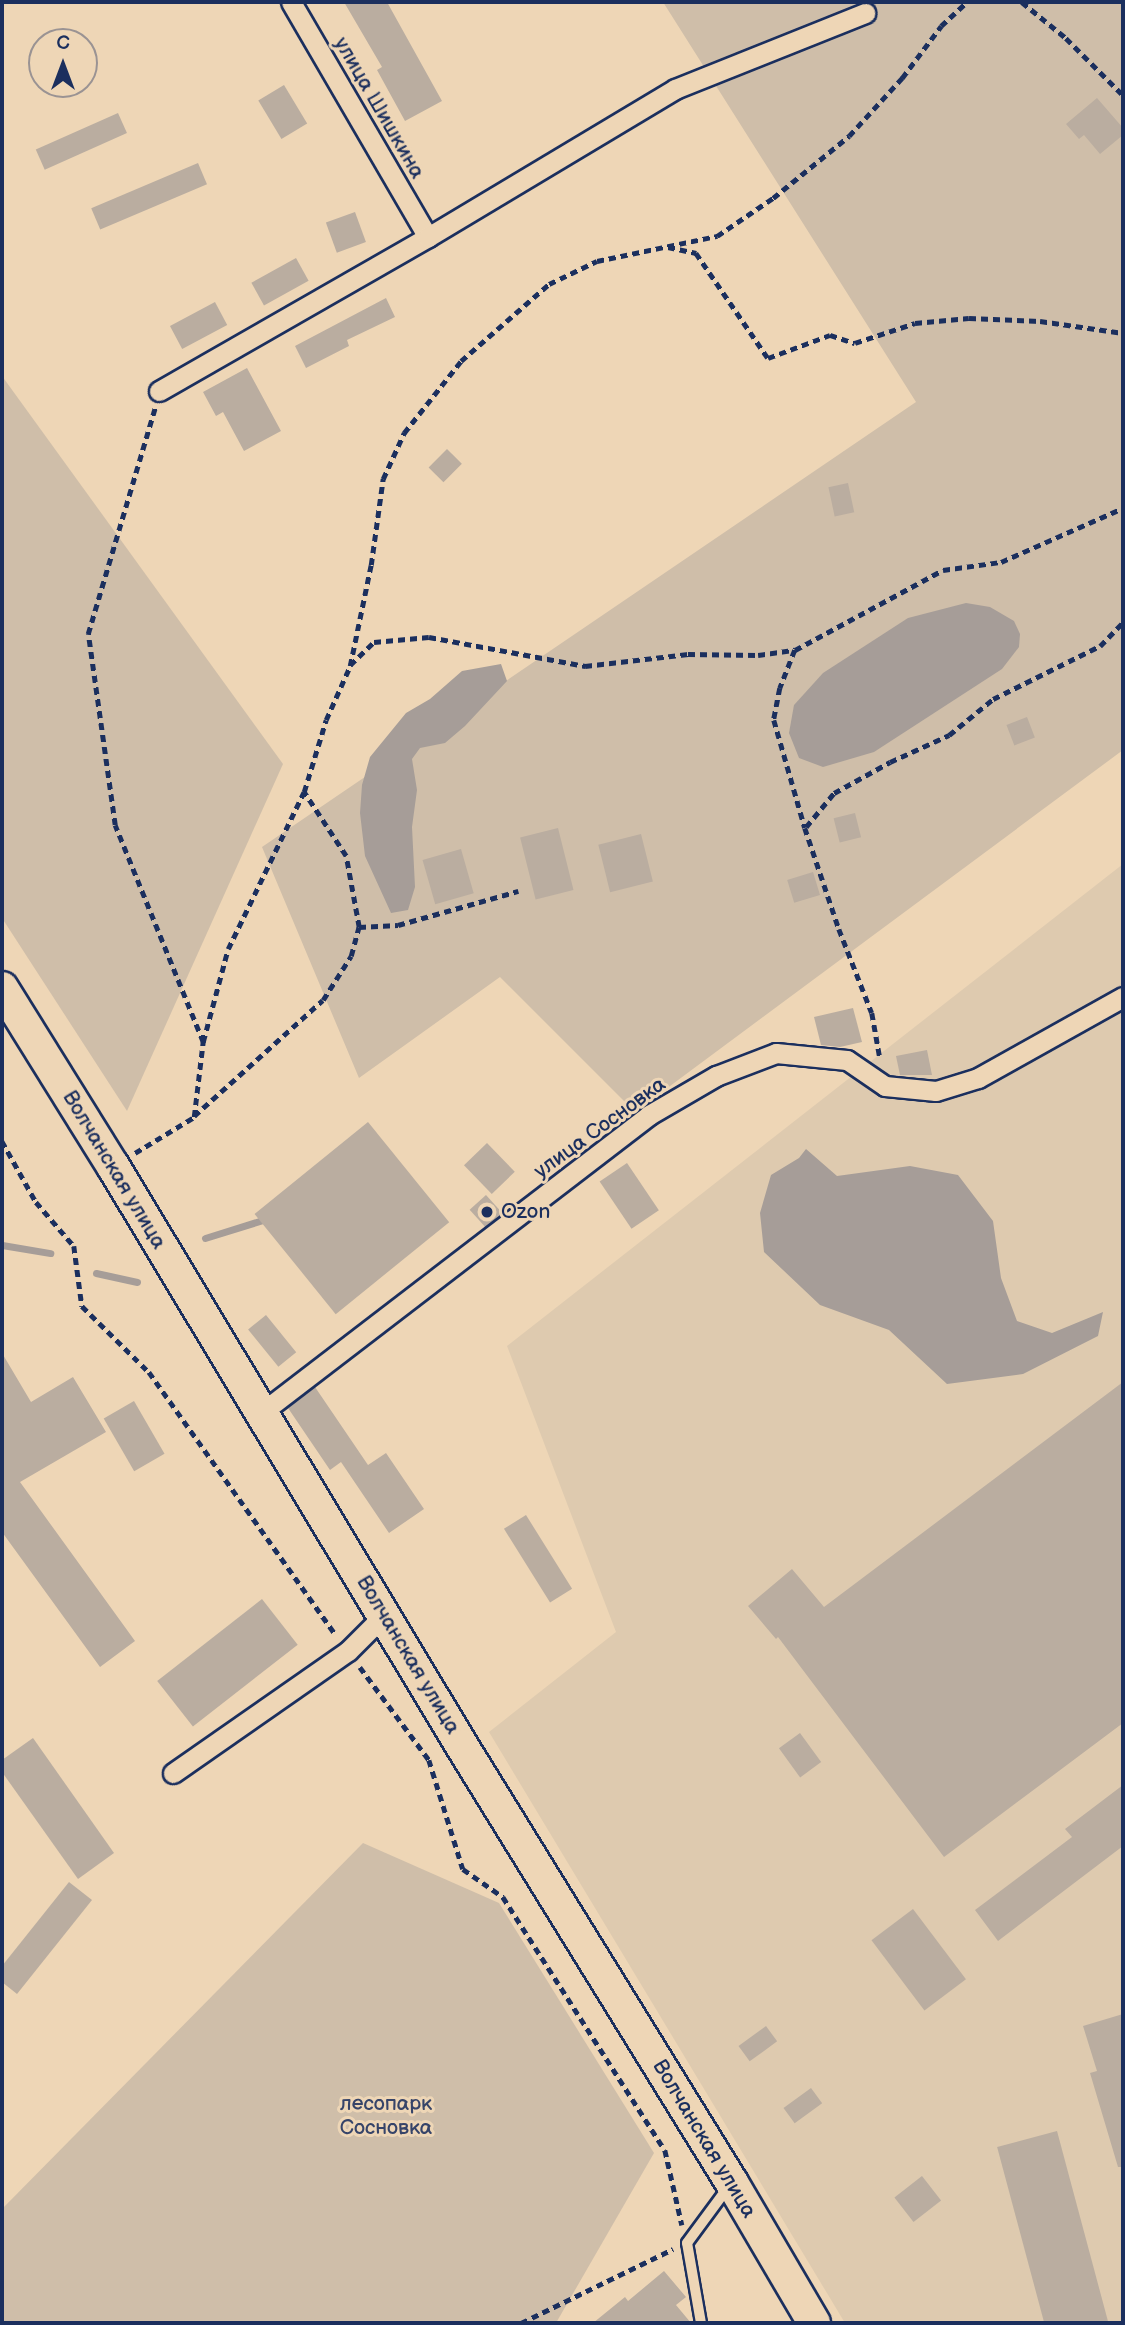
<!DOCTYPE html>
<html>
<head>
<meta charset="utf-8">
<style>
  body { margin:0 }
  #map { position:relative; width:1125px; height:2325px; overflow:hidden; background:#eed6b6; font-family:"Balsamiq Sans",sans-serif }
  div>[style] { position:absolute }
  .built>* { inset:0; background:#decaaf }
  .green>* { inset:0; background:#cfbea9 }
  .water>* { inset:0; background:#a69d98 }
  .stream>* { height:7px; margin:-3.5px; padding:0 3.5px; transform-origin:3.5px; border-radius:3.5px; background:#a69d98 }
  .building>* { inset:0; background:#baada0; transform-origin:0 0 }
  .path>* { height:4.5px; margin-top:-2.25px; transform-origin:0; background:repeating-linear-gradient(90deg,#1b2f5e 0 7px,transparent 0 12px) }
  .roads { filter:drop-shadow(2px 0 #1b2f5e) drop-shadow(-2px 0 #1b2f5e) drop-shadow(0 2px #1b2f5e) drop-shadow(0 -2px #1b2f5e) }
  .service>* { height:10px; margin:-5px; padding:0 5px; transform-origin:5px; border-radius:5px; background:#eed6b6 }
  .minor>* { height:19px; margin:-9.5px; padding:0 9.5px; transform-origin:9.5px; border-radius:9.5px; background:#eed6b6 }
  .primary>* { height:32px; margin:-16px; padding:0 16px; transform-origin:16px; border-radius:16px; background:#eed6b6 }
  .dots>* { width:19px; height:19px; translate:-50% -50%; box-sizing:border-box; border:4px solid #eed6b6; border-radius:50% }
  span { translate:-50% -50%; white-space:nowrap; text-align:center; line-height:1.15; -webkit-text-stroke:6px #eed6b6; paint-order:stroke }
  .street-label { font-size:21px; color:#1b2f5e }
  .poi-label { font-size:21px; color:#1b2f5e }
  .left { translate:0 -50%; text-align:left }
  .park-label { font-size:21px; color:#364469 }
  .frame { position:absolute; inset:0; border:4px solid #1b2f5e; pointer-events:none }
  .north { position:absolute; left:28px; top:28px; width:70px; height:70px; box-sizing:border-box; background:#eed6b6; border:2px solid #9a9393; border-radius:50%; rotate:0deg; font-size:19px; font-weight:700; line-height:28px; text-align:center; color:#1b2f5e }
  .north::after { content:''; display:block; margin:auto; width:24px; height:32px; background:#1b2f5e; clip-path:polygon(50% 0,100% 100%,50% 72%,0 100%) }
</style>
</head>
<body>
<div id="map">
  <div class="built">
    <i style="clip-path:polygon(1123px 864px,1123px 2323px,845px 2323px,489px 1732px,616px 1632px,507px 1346px)"></i>
  </div>
  <div class="green">
    <i style="clip-path:polygon(663px 2px,1123px 2px,1123px 750px,635px 1112px,500px 977px,359px 1078px,262px 847px,916px 402px)"></i>
    <i style="clip-path:polygon(2px 376px,283px 764px,127px 1111px,2px 918px)"></i>
    <i style="clip-path:polygon(363px 1843px,499px 1903px,654px 2153px,556px 2323px,2px 2323px,2px 2209px)"></i>
  </div>
  <div class="water">
    <i style="clip-path:polygon(966px 603px,990px 607px,1014px 621px,1020px 634px,1019px 647px,1002px 669px,874px 752px,823px 767px,799px 758px,789px 733px,794px 705px,823px 673px,908px 618px)"></i>
    <i style="clip-path:polygon(501px 664px,507px 681px,465px 726px,445px 743px,420px 748px,412px 759px,417px 790px,412px 827px,415px 887px,408px 910px,391px 913px,365px 856px,360px 813px,362px 785px,370px 757px,406px 713px,430px 699px,462px 671px)"></i>
    <i style="clip-path:polygon(806px 1149px,837px 1176px,910px 1166px,958px 1175px,993px 1221px,1001px 1278px,1017px 1321px,1052px 1333px,1103px 1312px,1098px 1336px,1023px 1374px,947px 1384px,889px 1330px,820px 1305px,764px 1252px,760px 1213px,771px 1175px,799px 1158px)"></i>
  </div>
  <div class="stream">
    <i style="left:205px;top:1238px;width:64px;rotate:-17.3deg"></i>
    <i style="left:2px;top:1245px;width:49px;rotate:9.5deg"></i>
    <i style="left:96px;top:1273px;width:42px;rotate:12.4deg"></i>
  </div>
  <div class="building">
    <i style="clip-path:polygon(344px 2px,387px 2px,442px 101px,405px 121px,377px 70px,382px 67px)"></i>
    <i style="left:284px;top:85px;width:45px;height:30px;rotate:59deg"></i>
    <i style="clip-path:polygon(1097px 98px,1123px 128px,1123px 135px,1100px 154px,1084px 135px,1079px 139px,1066px 124px)"></i>
    <i style="left:118px;top:113px;width:22px;height:90px;rotate:66deg"></i>
    <i style="left:198px;top:163px;width:23px;height:116px;rotate:67deg"></i>
    <i style="left:355px;top:212px;width:32px;height:31px;rotate:70deg"></i>
    <i style="left:296px;top:258px;width:26px;height:51px;rotate:61deg"></i>
    <i style="clip-path:polygon(386px 298px,395px 317px,347px 340px,349px 346px,306px 368px,295px 346px)"></i>
    <i style="left:215px;top:302px;width:26px;height:51px;rotate:62deg"></i>
    <i style="clip-path:polygon(247px 368px,281px 431px,244px 451px,223px 412px,216px 416px,203px 392px)"></i>
    <i style="left:447px;top:449px;width:21px;height:26px;rotate:45deg"></i>
    <i style="left:848px;top:483px;width:30px;height:20px;rotate:78deg"></i>
    <i style="left:1027px;top:717px;width:22px;height:22px;rotate:69deg"></i>
    <i style="left:855px;top:813px;width:25px;height:22px;rotate:76deg"></i>
    <i style="left:558px;top:828px;width:64px;height:39px;rotate:76deg"></i>
    <i style="left:641px;top:834px;width:49px;height:44px;rotate:76deg"></i>
    <i style="left:461px;top:849px;width:46px;height:40px;rotate:74deg"></i>
    <i style="left:813px;top:872px;width:24px;height:27px;rotate:73deg"></i>
    <i style="clip-path:polygon(853px 1008px,862px 1042px,840px 1047px,821px 1045px,814px 1017px)"></i>
    <i style="clip-path:polygon(927px 1050px,932px 1075px,900px 1075px,896px 1056px)"></i>
    <i style="left:368px;top:1122px;width:129px;height:146px;rotate:51deg"></i>
    <i style="left:487px;top:1143px;width:40px;height:32px;rotate:46deg"></i>
    <i style="left:627px;top:1163px;width:57px;height:33px;rotate:56deg"></i>
    <i style="left:486px;top:1195px;width:24px;height:22px;rotate:48deg"></i>
    <i style="left:266px;top:1315px;width:48px;height:23px;rotate:51deg"></i>
    <i style="clip-path:polygon(2px 1353px,31px 1402px,73px 1377px,106px 1432px,20px 1482px,135px 1641px,100px 1667px,2px 1532px)"></i>
    <i style="clip-path:polygon(1123px 1382px,1123px 1723px,944px 1857px,778px 1637px,776px 1639px,748px 1606px,792px 1569px,824px 1607px)"></i>
    <i style="clip-path:polygon(315px 1387px,368px 1465px,386px 1453px,424px 1509px,389px 1533px,341px 1462px,330px 1470px,288px 1408px)"></i>
    <i style="left:134px;top:1401px;width:61px;height:35px;rotate:60deg"></i>
    <i style="left:526px;top:1515px;width:87px;height:26px;rotate:58deg"></i>
    <i style="left:262px;top:1599px;width:58px;height:133px;rotate:52deg"></i>
    <i style="left:800px;top:1733px;width:36px;height:26px;rotate:54deg"></i>
    <i style="clip-path:polygon(33px 1738px,114px 1853px,78px 1879px,2px 1772px,2px 1760px)"></i>
    <i style="clip-path:polygon(1123px 1785px,1123px 1846px,998px 1941px,975px 1910px,1072px 1837px,1065px 1829px)"></i>
    <i style="clip-path:polygon(69px 1882px,92px 1900px,17px 1994px,2px 1982px,2px 1966px)"></i>
    <i style="left:913px;top:1909px;width:88px;height:52px;rotate:53deg"></i>
    <i style="clip-path:polygon(1123px 2014px,1123px 2167px,1118px 2167px,1090px 2073px,1097px 2071px,1083px 2026px)"></i>
    <i style="left:766px;top:2026px;width:19px;height:34px;rotate:54deg"></i>
    <i style="left:811px;top:2088px;width:19px;height:34px;rotate:54deg"></i>
    <i style="left:1057px;top:2131px;width:198px;height:62px;rotate:75deg"></i>
    <i style="left:922px;top:2176px;width:31px;height:35px;rotate:52deg"></i>
    <i style="clip-path:polygon(664px 2271px,686px 2297px,676px 2305px,691px 2323px,593px 2323px,625px 2297px,628px 2301px)"></i>
  </div>
  <div class="path">
    <i style="left:1022px;top:2px;width:57px;rotate:39.3deg"></i>
    <i style="left:1066px;top:38px;width:81px;rotate:45deg"></i>
    <i style="left:668px;top:247px;width:29px;rotate:12deg"></i>
    <i style="left:696px;top:253px;width:127px;rotate:55.6deg"></i>
    <i style="left:768px;top:358px;width:66px;rotate:-20.4deg"></i>
    <i style="left:830px;top:335px;width:26px;rotate:18deg"></i>
    <i style="left:855px;top:343px;width:63px;rotate:-18.4deg"></i>
    <i style="left:915px;top:323px;width:54px;rotate:-5.3deg"></i>
    <i style="left:969px;top:318px;width:71px;rotate:2.4deg"></i>
    <i style="left:1040px;top:321px;width:84px;rotate:8.2deg"></i>
    <i style="left:795px;top:650px;width:41px;rotate:111.5deg"></i>
    <i style="left:780px;top:688px;width:33px;rotate:101deg"></i>
    <i style="left:774px;top:720px;width:112px;rotate:74deg"></i>
    <i style="left:805px;top:828px;width:107px;rotate:71.4deg"></i>
    <i style="left:839px;top:929px;width:90px;rotate:68.6deg"></i>
    <i style="left:872px;top:1013px;width:46px;rotate:79.9deg"></i>
    <i style="left:350px;top:665px;width:33px;rotate:-44deg"></i>
    <i style="left:374px;top:642px;width:55px;rotate:-5.2deg"></i>
    <i style="left:429px;top:637px;width:159px;rotate:10.5deg"></i>
    <i style="left:585px;top:666px;width:104px;rotate:-6.6deg"></i>
    <i style="left:688px;top:654px;width:70px;rotate:0.8deg"></i>
    <i style="left:758px;top:655px;width:37px;rotate:-8deg"></i>
    <i style="left:795px;top:650px;width:168px;rotate:-28.4deg"></i>
    <i style="left:943px;top:570px;width:59px;rotate:-7.9deg"></i>
    <i style="left:1001px;top:562px;width:133px;rotate:-23.9deg"></i>
    <i style="left:806px;top:827px;width:44px;rotate:-50.5deg"></i>
    <i style="left:834px;top:793px;width:64px;rotate:-29deg"></i>
    <i style="left:890px;top:762px;width:65px;rotate:-24.6deg"></i>
    <i style="left:949px;top:735px;width:57px;rotate:-39.3deg"></i>
    <i style="left:993px;top:699px;width:119px;rotate:-26.4deg"></i>
    <i style="left:1100px;top:646px;width:33px;rotate:-46deg"></i>
    <i style="left:359px;top:927px;width:39px;rotate:-3deg"></i>
    <i style="left:398px;top:925px;width:125px;rotate:-15.8deg"></i>
    <i style="left:203px;top:1042px;width:96px;rotate:-75deg"></i>
    <i style="left:228px;top:949px;width:174px;rotate:-64.2deg"></i>
    <i style="left:304px;top:792px;width:75px;rotate:-73deg"></i>
    <i style="left:326px;top:720px;width:59px;rotate:-66deg"></i>
    <i style="left:350px;top:666px;width:103px;rotate:-78.3deg"></i>
    <i style="left:371px;top:565px;width:87px;rotate:-82.1deg"></i>
    <i style="left:383px;top:479px;width:51px;rotate:-65.5deg"></i>
    <i style="left:404px;top:433px;width:92px;rotate:-51.6deg"></i>
    <i style="left:461px;top:361px;width:117px;rotate:-41.2deg"></i>
    <i style="left:549px;top:284px;width:53px;rotate:-25.6deg"></i>
    <i style="left:597px;top:261px;width:123px;rotate:-11.8deg"></i>
    <i style="left:717px;top:236px;width:68px;rotate:-34.2deg"></i>
    <i style="left:773px;top:198px;width:98px;rotate:-39.2deg"></i>
    <i style="left:849px;top:136px;width:79px;rotate:-47.6deg"></i>
    <i style="left:902px;top:78px;width:65px;rotate:-53.1deg"></i>
    <i style="left:941px;top:26px;width:35px;rotate:-43deg"></i>
    <i style="left:194px;top:1116px;width:173px;rotate:-42deg"></i>
    <i style="left:323px;top:1000px;width:52px;rotate:-57.5deg"></i>
    <i style="left:351px;top:956px;width:30px;rotate:-75deg"></i>
    <i style="left:359px;top:927px;width:72px;rotate:-100.4deg"></i>
    <i style="left:346px;top:856px;width:77px;rotate:-123.3deg"></i>
    <i style="left:2px;top:1141px;width:70px;rotate:60.9deg"></i>
    <i style="left:36px;top:1202px;width:58px;rotate:49.2deg"></i>
    <i style="left:74px;top:1246px;width:61px;rotate:82.4deg"></i>
    <i style="left:82px;top:1306px;width:94px;rotate:44.6deg"></i>
    <i style="left:149px;top:1372px;width:323px;rotate:54.6deg"></i>
    <i style="left:135px;top:1153px;width:69px;rotate:-31.4deg"></i>
    <i style="left:194px;top:1117px;width:76px;rotate:-83.2deg"></i>
    <i style="left:203px;top:1042px;width:234px;rotate:-112.1deg"></i>
    <i style="left:115px;top:825px;width:193px;rotate:-98deg"></i>
    <i style="left:88px;top:634px;width:236px;rotate:-73.5deg"></i>
    <i style="left:360px;top:1667px;width:116px;rotate:53.4deg"></i>
    <i style="left:429px;top:1760px;width:114px;rotate:72.7deg"></i>
    <i style="left:463px;top:1869px;width:49px;rotate:35deg"></i>
    <i style="left:503px;top:1897px;width:300px;rotate:57.4deg"></i>
    <i style="left:665px;top:2150px;width:77px;rotate:77.2deg"></i>
    <i style="left:521px;top:2323px;width:169px;rotate:-26deg"></i>
  </div>
  <div class="roads">
    <div class="service">
      <i style="left:701px;top:2323px;width:81px;rotate:-99.9deg"></i>
      <i style="left:687px;top:2243px;width:71px;rotate:-53.6deg"></i>
    </div>
    <div class="minor">
      <i style="left:291px;top:2px;width:272px;rotate:59.8deg"></i>
      <i style="left:159px;top:391px;width:310px;rotate:-29.8deg"></i>
      <i style="left:428px;top:237px;width:288px;rotate:-30.9deg"></i>
      <i style="left:675px;top:89px;width:205px;rotate:-21.8deg"></i>
      <i style="left:261px;top:1413px;width:489px;rotate:-37.5deg"></i>
      <i style="left:649px;top:1115px;width:78px;rotate:-30.2deg"></i>
      <i style="left:716px;top:1076px;width:64px;rotate:-21deg"></i>
      <i style="left:776px;top:1053px;width:71px;rotate:5.6deg"></i>
      <i style="left:847px;top:1060px;width:46px;rotate:34.4deg"></i>
      <i style="left:885px;top:1086px;width:51px;rotate:5.6deg"></i>
      <i style="left:936px;top:1091px;width:44px;rotate:-17.2deg"></i>
      <i style="left:978px;top:1078px;width:166px;rotate:-29.2deg"></i>
      <i style="left:173px;top:1773px;width:213px;rotate:-34.9deg"></i>
      <i style="left:348px;top:1651px;width:51px;rotate:-45deg"></i>
    </div>
    <div class="primary">
      <i style="left:2px;top:988px;width:210px;rotate:58.1deg"></i>
      <i style="left:113px;top:1166px;width:677px;rotate:58.96deg"></i>
      <i style="left:462px;top:1746px;width:514px;rotate:58.29deg"></i>
      <i style="left:732px;top:2183px;width:162px;rotate:59.6deg"></i>
    </div>
  </div>
  <div class="dots">
    <i style="left:487px;top:1212px;background:#1b2f5e"></i>
  </div>
  <div class="street-label">
    <span style="left:379px;top:108px;rotate:60deg">улица Шишкина</span>
    <span style="left:600px;top:1128px;rotate:-36deg">улица Сосновка</span>
    <span style="left:114px;top:1170px;rotate:59deg">Волчанская улица</span>
    <span style="left:408px;top:1655px;rotate:59deg">Волчанская улица</span>
    <span style="left:704px;top:2139px;rotate:59deg">Волчанская улица</span>
  </div>
  <div class="poi-label">
    <span class="left" style="left:501px;top:1212px">Ozon</span>
  </div>
  <div class="park-label">
    <span style="left:386px;top:2116px">лесопарк<br>Сосновка</span>
  </div>
  <div class="frame"></div>
  <div class="north">С</div>
</div>
</body>
</html>
